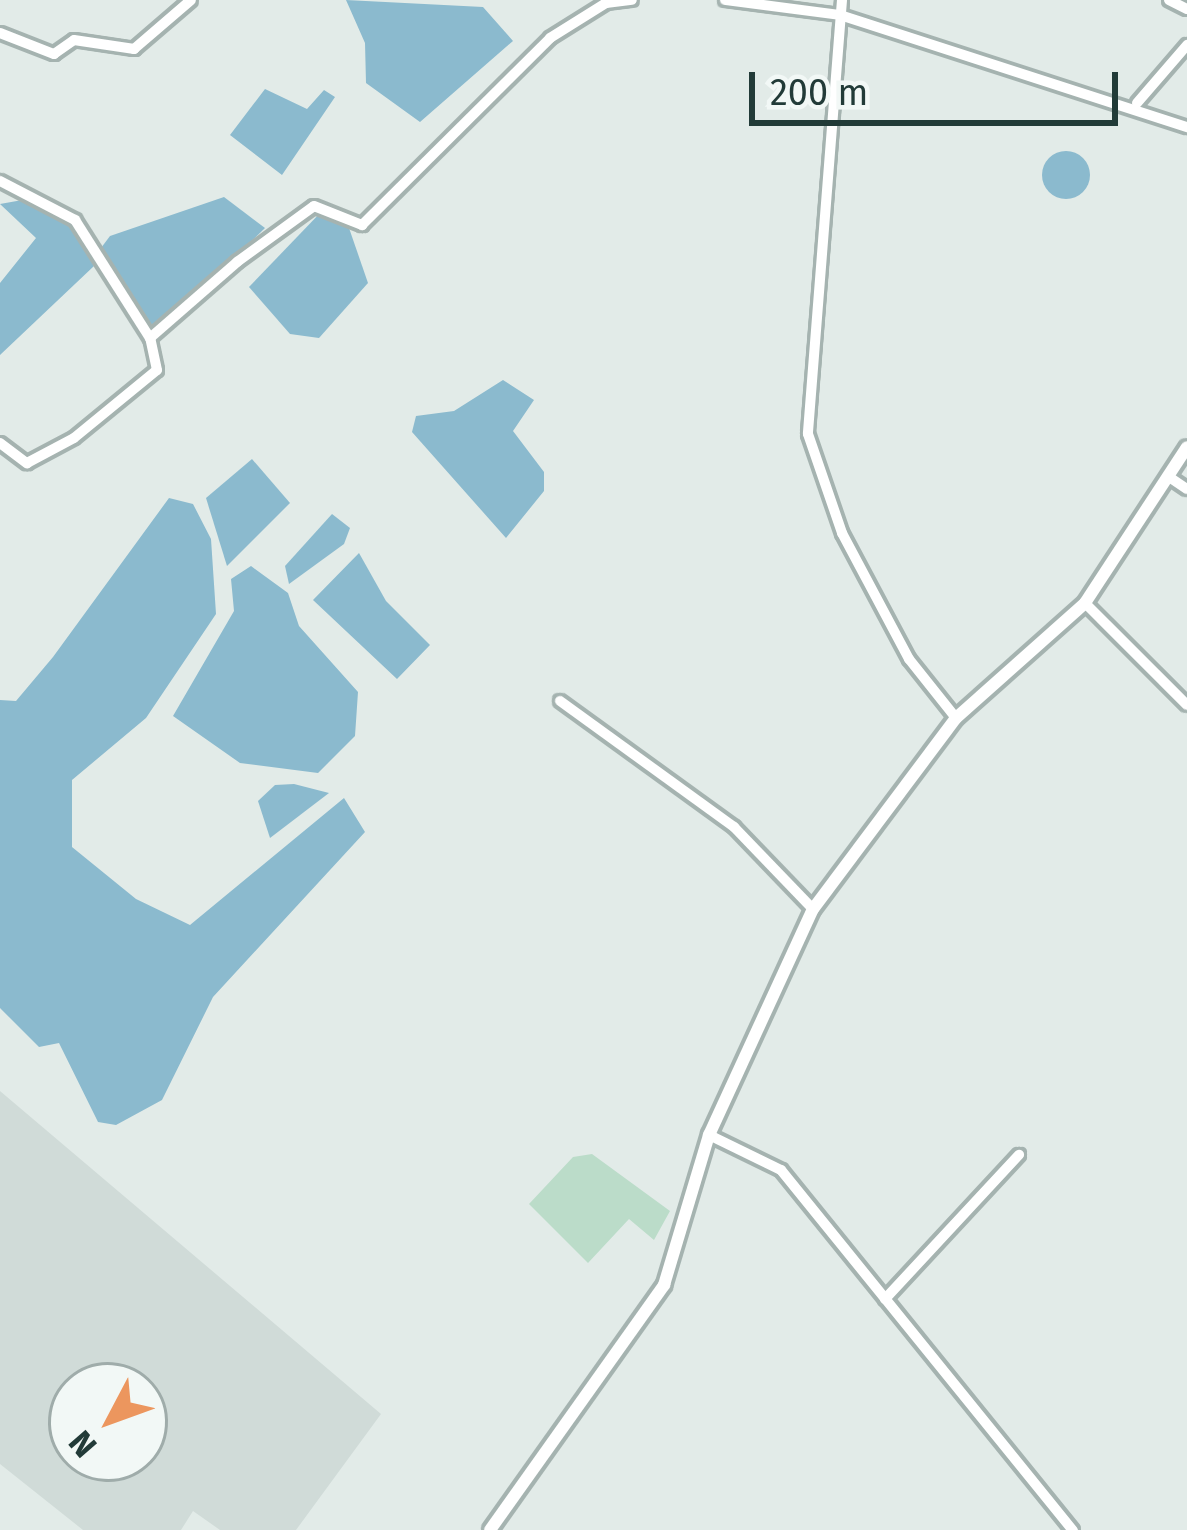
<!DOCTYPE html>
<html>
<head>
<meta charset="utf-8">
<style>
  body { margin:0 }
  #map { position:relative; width:1187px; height:1530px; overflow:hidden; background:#e2ebe8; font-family:"Fira Sans",sans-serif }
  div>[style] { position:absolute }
  .built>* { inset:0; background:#d0dbd8 }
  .green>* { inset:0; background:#bbdcc9 }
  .water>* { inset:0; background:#8bbace }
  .round { border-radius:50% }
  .roads { filter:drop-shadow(3px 0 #a5b3b0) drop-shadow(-3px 0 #a5b3b0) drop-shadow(0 3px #a5b3b0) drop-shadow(0 -3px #a5b3b0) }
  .minor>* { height:10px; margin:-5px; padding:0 5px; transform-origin:5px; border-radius:5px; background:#fff }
  .tertiary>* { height:12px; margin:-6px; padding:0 6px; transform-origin:6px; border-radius:6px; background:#fff }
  span { translate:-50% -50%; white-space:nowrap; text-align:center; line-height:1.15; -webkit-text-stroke:10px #f2f8f6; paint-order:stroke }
  .north { position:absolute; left:48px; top:1362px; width:120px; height:120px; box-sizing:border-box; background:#f2f8f6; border:3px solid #9facaa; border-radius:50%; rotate:229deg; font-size:33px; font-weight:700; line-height:48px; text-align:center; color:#223b38 }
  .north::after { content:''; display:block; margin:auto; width:42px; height:54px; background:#ec965e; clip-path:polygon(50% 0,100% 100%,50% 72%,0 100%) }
  .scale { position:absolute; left:749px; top:72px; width:369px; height:54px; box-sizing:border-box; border:6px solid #223b38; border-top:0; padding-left:15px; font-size:36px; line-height:42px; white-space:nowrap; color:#223b38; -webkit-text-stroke:9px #f2f8f6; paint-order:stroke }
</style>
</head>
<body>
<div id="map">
  <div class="built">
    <i style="clip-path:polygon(evenodd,0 1091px,381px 1414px,296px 1530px,220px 1530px,193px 1511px,181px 1530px,83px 1530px,0 1464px,0 1091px,72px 1386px,144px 1386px,144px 1458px,72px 1458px,72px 1386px)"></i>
  </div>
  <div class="green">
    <i style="clip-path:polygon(592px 1154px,670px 1211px,654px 1240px,629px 1219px,588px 1263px,529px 1204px,573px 1157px)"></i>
  </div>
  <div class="water">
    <i style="clip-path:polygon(346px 0,483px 7px,513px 41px,420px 122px,366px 83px,365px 43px)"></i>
    <i style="clip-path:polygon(265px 89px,307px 109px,324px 90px,335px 97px,282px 175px,230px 135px)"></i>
    <i class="round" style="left:1042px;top:151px;width:48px;height:48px"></i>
    <i style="clip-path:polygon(224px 197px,265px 228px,173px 318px,147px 326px,98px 252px,110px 236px)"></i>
    <i style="clip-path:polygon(28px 199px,78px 230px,94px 266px,0 355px,0 283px,36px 238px,0 204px)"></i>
    <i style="clip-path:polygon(322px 211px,349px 228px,368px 283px,319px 338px,290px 334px,249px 287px)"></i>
    <i style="clip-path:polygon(503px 380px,534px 400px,513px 431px,544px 472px,544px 491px,506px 538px,412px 432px,416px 416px,454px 411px)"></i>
    <i style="clip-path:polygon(252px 459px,290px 503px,227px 566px,206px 498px)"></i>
    <i style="clip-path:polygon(169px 498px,193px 504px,211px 539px,216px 614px,146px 718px,72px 780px,72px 847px,136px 899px,190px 925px,344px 798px,365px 832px,213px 997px,162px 1100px,116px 1125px,98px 1122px,59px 1043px,39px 1047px,0 1008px,0 700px,16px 701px,53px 657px)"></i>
    <i style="clip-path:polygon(332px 514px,350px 528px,344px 544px,289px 584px,285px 566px)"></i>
    <i style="clip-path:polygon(359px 553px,386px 601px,430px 645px,397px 679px,313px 600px)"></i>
    <i style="clip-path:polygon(251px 566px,288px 593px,299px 626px,358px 692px,355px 736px,318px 773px,240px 763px,173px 716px,234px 611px,231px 579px)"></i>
    <i style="clip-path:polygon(275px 785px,294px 784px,329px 793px,270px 838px,258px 801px)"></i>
  </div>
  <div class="roads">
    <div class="minor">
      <i style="left:725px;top:0;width:116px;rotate:7.4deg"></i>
      <i style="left:840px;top:15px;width:365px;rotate:17.9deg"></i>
      <i style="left:842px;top:0;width:435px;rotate:94.5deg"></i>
      <i style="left:808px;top:434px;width:105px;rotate:71deg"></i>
      <i style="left:842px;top:533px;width:143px;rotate:62deg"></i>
      <i style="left:909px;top:659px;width:75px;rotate:51.5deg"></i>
      <i style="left:1169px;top:0;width:20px;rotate:27deg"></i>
      <i style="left:0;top:33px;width:58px;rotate:21.3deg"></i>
      <i style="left:54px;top:54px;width:24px;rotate:-35deg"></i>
      <i style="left:74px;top:40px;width:61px;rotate:8.5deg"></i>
      <i style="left:134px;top:49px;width:75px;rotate:-40.7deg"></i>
      <i style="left:1137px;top:103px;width:77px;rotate:-49.2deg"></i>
      <i style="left:0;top:181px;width:85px;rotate:27.5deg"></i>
      <i style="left:75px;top:220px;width:140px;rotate:57.6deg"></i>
      <i style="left:0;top:443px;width:34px;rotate:37deg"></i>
      <i style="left:27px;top:463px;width:53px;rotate:-28deg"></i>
      <i style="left:74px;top:438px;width:107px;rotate:-39.3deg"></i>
      <i style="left:157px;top:370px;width:33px;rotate:-102deg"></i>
      <i style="left:150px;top:338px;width:116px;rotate:-41.1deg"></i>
      <i style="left:237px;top:262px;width:95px;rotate:-36deg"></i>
      <i style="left:314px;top:206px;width:52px;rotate:21.6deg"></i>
      <i style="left:362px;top:225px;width:265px;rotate:-44.8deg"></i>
      <i style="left:550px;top:38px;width:66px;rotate:-32deg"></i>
      <i style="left:606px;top:3px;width:26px;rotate:-7deg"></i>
      <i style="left:1172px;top:479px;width:18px;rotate:34deg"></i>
      <i style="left:1085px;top:603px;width:144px;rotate:45deg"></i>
      <i style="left:560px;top:701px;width:215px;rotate:35.9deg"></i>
      <i style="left:734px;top:827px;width:114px;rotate:46.1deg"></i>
      <i style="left:709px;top:1135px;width:80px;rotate:25.9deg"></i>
      <i style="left:781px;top:1170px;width:464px;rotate:51deg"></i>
      <i style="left:885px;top:1299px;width:197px;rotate:-47.1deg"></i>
    </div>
    <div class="tertiary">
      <i style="left:490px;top:1530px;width:301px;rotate:-54.6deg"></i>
      <i style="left:664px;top:1285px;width:157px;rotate:-73.3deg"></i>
      <i style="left:709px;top:1135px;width:249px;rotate:-65.3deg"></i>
      <i style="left:813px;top:909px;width:239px;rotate:-53.2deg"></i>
      <i style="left:956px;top:718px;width:173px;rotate:-41.7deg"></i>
      <i style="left:1085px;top:603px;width:186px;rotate:-56.8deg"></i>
    </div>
  </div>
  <div class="north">N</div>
  <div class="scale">200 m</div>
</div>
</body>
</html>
